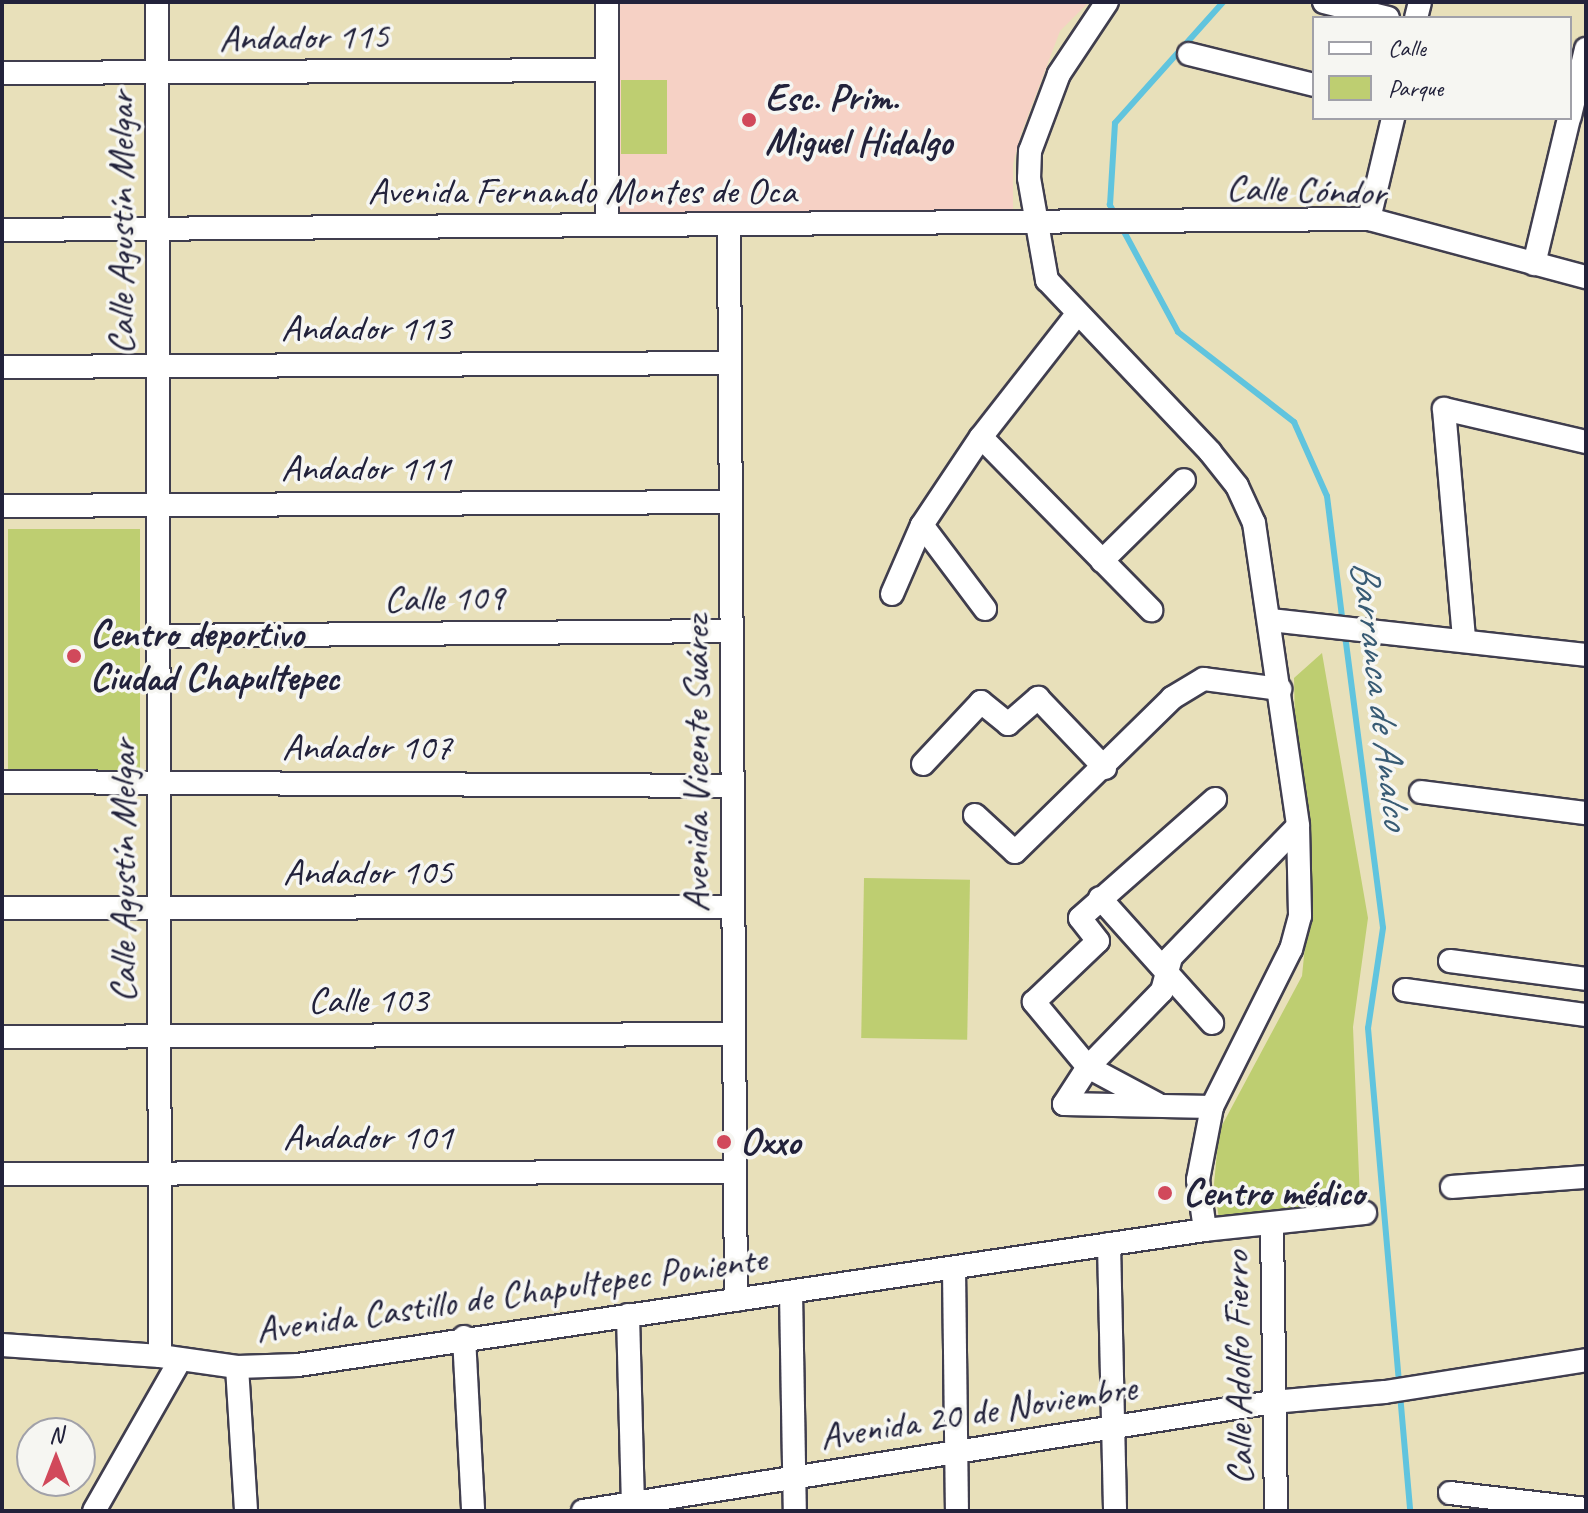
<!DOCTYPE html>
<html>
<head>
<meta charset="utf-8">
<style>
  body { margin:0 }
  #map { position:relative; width:1588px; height:1513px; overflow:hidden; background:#e8e0ba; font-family:Caveat,sans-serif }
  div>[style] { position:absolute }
  .built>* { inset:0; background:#f6d1c5 }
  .green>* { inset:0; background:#bece71; transform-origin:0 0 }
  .stream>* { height:6px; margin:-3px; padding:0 3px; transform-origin:3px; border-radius:3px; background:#60c4de }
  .roads { filter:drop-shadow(2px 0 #403e4e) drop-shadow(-2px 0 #403e4e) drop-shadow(0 2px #403e4e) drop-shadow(0 -2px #403e4e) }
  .minor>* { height:22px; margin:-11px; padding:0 11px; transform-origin:11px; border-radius:11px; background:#fff }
  .dots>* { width:22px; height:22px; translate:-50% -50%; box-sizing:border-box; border:4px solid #f6f6f2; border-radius:50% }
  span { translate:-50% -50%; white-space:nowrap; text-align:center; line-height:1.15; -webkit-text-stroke:7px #f6f6f2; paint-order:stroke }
  .street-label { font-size:38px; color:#22223b }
  .poi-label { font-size:38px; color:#22223b; font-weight:700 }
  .left { translate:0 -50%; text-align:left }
  .water-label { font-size:40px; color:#385b74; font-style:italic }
  .frame { position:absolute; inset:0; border:4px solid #22223b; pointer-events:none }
  .legend { position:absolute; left:1312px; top:16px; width:260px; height:104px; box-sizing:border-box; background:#f6f6f2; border:2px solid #a1a1a9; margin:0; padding:10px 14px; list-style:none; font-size:24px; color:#22223b }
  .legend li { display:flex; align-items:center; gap:16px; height:40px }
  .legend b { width:40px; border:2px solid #a1a1a9 }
  .north { position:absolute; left:16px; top:1417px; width:80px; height:80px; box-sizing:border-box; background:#f6f6f2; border:2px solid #a1a1a9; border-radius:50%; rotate:0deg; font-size:22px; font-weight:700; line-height:32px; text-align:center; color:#22223b }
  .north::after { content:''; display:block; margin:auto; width:28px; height:36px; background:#d1495b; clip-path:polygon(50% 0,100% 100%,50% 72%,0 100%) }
</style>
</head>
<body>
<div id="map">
  <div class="built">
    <i style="clip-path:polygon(608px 2px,1089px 2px,1060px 31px,1021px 134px,1013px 164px,1013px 215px,608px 218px)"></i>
  </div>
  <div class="green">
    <i style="left:621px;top:80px;width:46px;height:74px"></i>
    <i style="left:140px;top:529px;width:253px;height:132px;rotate:90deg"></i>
    <i style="clip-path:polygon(1322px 653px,1368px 918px,1353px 1027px,1361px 1225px,1280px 1230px,1219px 1219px,1214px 1184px,1219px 1131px,1302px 976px,1311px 886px,1296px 770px,1294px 678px)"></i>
    <i style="left:864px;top:878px;width:106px;height:160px;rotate:1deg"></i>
  </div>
  <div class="stream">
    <i style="left:1116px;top:216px;width:13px;rotate:-119deg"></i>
    <i style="left:1110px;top:205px;width:82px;rotate:-86.5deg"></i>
    <i style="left:1115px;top:123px;width:162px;rotate:-48.2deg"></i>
    <i style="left:1121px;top:226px;width:120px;rotate:61.7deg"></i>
    <i style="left:1178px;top:332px;width:147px;rotate:37.8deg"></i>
    <i style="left:1294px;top:422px;width:81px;rotate:66deg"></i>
    <i style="left:1327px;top:496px;width:129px;rotate:82.9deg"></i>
    <i style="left:1345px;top:635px;width:295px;rotate:82.6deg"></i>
    <i style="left:1383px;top:928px;width:101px;rotate:98.5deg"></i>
    <i style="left:1368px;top:1028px;width:485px;rotate:85deg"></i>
  </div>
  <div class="roads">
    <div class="minor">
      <i style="left:157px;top:2px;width:1354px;rotate:89.87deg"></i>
      <i style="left:607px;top:2px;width:222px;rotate:90deg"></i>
      <i style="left:1107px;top:2px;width:87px;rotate:123.7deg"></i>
      <i style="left:1059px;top:74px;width:82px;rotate:110.6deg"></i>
      <i style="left:1030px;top:151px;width:27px;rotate:92deg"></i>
      <i style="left:1029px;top:178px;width:104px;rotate:80deg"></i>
      <i style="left:1047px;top:280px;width:237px;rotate:46.5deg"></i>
      <i style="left:1210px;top:452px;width:43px;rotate:51.5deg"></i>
      <i style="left:1237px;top:486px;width:41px;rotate:65.3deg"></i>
      <i style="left:1254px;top:523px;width:306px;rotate:81.7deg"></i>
      <i style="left:1298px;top:826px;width:90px;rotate:88.7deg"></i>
      <i style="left:1300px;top:916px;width:34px;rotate:105deg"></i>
      <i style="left:1291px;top:949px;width:177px;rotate:116.6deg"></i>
      <i style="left:1212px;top:1107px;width:74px;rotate:100.9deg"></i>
      <i style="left:1198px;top:1180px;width:50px;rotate:82deg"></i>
      <i style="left:1324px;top:2px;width:66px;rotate:14deg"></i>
      <i style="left:1416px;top:18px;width:16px;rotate:-76deg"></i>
      <i style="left:1189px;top:54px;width:129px;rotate:13.9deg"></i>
      <i style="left:2px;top:73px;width:605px;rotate:-0.28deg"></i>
      <i style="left:1570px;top:116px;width:69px;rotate:-76.6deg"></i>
      <i style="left:1369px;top:219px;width:104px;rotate:-76.6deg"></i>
      <i style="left:729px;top:228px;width:1072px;rotate:89.63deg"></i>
      <i style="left:2px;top:230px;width:1367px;rotate:-0.46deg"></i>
      <i style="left:1369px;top:219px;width:225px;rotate:15deg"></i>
      <i style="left:1534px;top:264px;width:150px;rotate:-76.5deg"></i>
      <i style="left:2px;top:367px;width:728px;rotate:-0.31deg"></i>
      <i style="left:981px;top:437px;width:243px;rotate:45.5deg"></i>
      <i style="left:2px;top:506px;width:729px;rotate:-0.31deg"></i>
      <i style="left:922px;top:525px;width:105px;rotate:53.1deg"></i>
      <i style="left:1102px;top:561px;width:115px;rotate:-44.6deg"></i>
      <i style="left:892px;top:594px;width:75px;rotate:-66.5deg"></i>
      <i style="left:922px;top:525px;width:106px;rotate:-56.2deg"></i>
      <i style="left:981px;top:437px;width:156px;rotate:-52deg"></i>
      <i style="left:1270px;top:620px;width:318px;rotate:6.3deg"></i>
      <i style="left:158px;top:636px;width:573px;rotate:-0.5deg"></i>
      <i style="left:1464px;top:638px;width:230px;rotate:-95deg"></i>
      <i style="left:1444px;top:409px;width:146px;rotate:13.1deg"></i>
      <i style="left:923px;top:764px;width:85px;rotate:-46.9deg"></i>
      <i style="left:981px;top:702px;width:35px;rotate:39deg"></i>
      <i style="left:1008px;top:724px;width:40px;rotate:-41deg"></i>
      <i style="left:1038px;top:698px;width:97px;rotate:46.3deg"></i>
      <i style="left:2px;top:782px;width:730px;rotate:0.31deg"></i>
      <i style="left:1421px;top:792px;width:166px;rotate:7.3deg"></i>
      <i style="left:975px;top:815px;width:54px;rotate:42.8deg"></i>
      <i style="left:1015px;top:852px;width:220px;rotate:-44.4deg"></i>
      <i style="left:1172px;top:698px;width:37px;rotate:-31deg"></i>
      <i style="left:1204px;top:679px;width:77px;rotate:7.5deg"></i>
      <i style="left:1100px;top:898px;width:168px;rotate:48.1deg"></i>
      <i style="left:2px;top:908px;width:731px;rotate:-0.08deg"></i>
      <i style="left:1450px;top:961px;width:137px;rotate:7.5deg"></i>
      <i style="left:1405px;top:990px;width:183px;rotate:7.9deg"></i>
      <i style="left:2px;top:1037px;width:732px;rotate:-0.23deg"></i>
      <i style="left:1157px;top:1104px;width:78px;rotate:-151.8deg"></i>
      <i style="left:1088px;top:1067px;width:85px;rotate:-129.7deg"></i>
      <i style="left:1034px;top:1002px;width:88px;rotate:-43.6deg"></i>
      <i style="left:1098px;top:941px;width:29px;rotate:-128deg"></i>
      <i style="left:1080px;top:918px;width:180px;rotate:-41.4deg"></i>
      <i style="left:1212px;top:1107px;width:148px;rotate:-178.8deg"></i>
      <i style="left:1064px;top:1104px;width:44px;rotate:-57deg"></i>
      <i style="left:1088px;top:1067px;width:106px;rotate:-45.8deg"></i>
      <i style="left:1162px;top:991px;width:35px;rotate:-75deg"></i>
      <i style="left:1171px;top:957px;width:182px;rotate:-45.9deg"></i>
      <i style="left:2px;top:1174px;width:733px;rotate:-0.16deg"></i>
      <i style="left:1452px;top:1187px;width:134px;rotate:-4.3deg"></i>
      <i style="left:1272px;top:1225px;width:286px;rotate:89.2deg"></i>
      <i style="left:1109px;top:1244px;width:267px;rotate:88.7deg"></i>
      <i style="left:954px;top:1269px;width:242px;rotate:89.3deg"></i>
      <i style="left:791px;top:1292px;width:219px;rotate:89deg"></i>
      <i style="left:628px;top:1315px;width:196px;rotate:88.5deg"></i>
      <i style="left:464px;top:1337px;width:174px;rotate:87deg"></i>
      <i style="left:2px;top:1345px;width:158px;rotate:4deg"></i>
      <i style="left:160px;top:1356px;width:78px;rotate:8.1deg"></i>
      <i style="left:237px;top:1367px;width:61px;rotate:-1.9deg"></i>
      <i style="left:298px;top:1365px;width:917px;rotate:-8.47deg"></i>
      <i style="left:1205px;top:1230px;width:161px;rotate:-6.1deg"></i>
      <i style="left:237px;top:1367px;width:144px;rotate:86.4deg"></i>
      <i style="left:1450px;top:1493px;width:137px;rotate:6.7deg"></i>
      <i style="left:94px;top:1511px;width:174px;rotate:-60.3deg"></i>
      <i style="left:583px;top:1511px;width:699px;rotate:-8.98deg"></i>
      <i style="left:1273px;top:1402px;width:112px;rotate:-5.1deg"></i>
      <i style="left:1385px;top:1392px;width:204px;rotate:-9deg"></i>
    </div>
  </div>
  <div class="dots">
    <i style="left:749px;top:120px;background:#d1495b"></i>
    <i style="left:74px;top:656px;background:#d1495b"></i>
    <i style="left:724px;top:1142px;background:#d1495b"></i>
    <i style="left:1165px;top:1193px;background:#d1495b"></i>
  </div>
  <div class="street-label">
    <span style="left:304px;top:37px;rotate:-1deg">Andador 115</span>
    <span style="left:1306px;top:190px;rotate:2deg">Calle Cóndor</span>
    <span style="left:582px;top:191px">Avenida Fernando Montes de Oca</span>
    <span style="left:121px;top:223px;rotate:-90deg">Calle Agustín Melgar</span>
    <span style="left:366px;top:328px">Andador 113</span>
    <span style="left:366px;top:468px">Andador 111</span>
    <span style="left:444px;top:598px;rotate:-1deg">Calle 109</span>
    <span style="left:367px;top:747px">Andador 107</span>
    <span style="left:696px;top:764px;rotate:-90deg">Avenida Vicente Suárez</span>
    <span style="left:123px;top:871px;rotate:-90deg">Calle Agustín Melgar</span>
    <span style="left:368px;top:872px">Andador 105</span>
    <span style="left:368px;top:1000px">Calle 103</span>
    <span style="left:368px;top:1137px">Andador 101</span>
    <span style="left:511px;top:1294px;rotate:-8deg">Avenida Castillo de Chapultepec Poniente</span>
    <span style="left:1238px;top:1368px;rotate:-91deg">Calle Adolfo Fierro</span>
    <span style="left:978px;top:1412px;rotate:-9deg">Avenida 20 de Noviembre</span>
  </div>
  <div class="poi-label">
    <span class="left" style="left:765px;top:120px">Esc. Prim.<br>Miguel Hidalgo</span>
    <span class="left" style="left:90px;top:656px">Centro deportivo<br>Ciudad Chapultepec</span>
    <span class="left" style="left:740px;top:1142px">Oxxo</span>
    <span class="left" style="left:1183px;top:1193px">Centro médico</span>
  </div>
  <div class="water-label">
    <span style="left:1381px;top:694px;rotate:83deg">Barranca de Analco</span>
  </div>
  <div class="frame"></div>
  <ul class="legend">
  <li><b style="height:10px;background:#fff"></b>Calle</li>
  <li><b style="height:22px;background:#bece71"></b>Parque</li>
  </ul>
  <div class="north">N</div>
</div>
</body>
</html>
